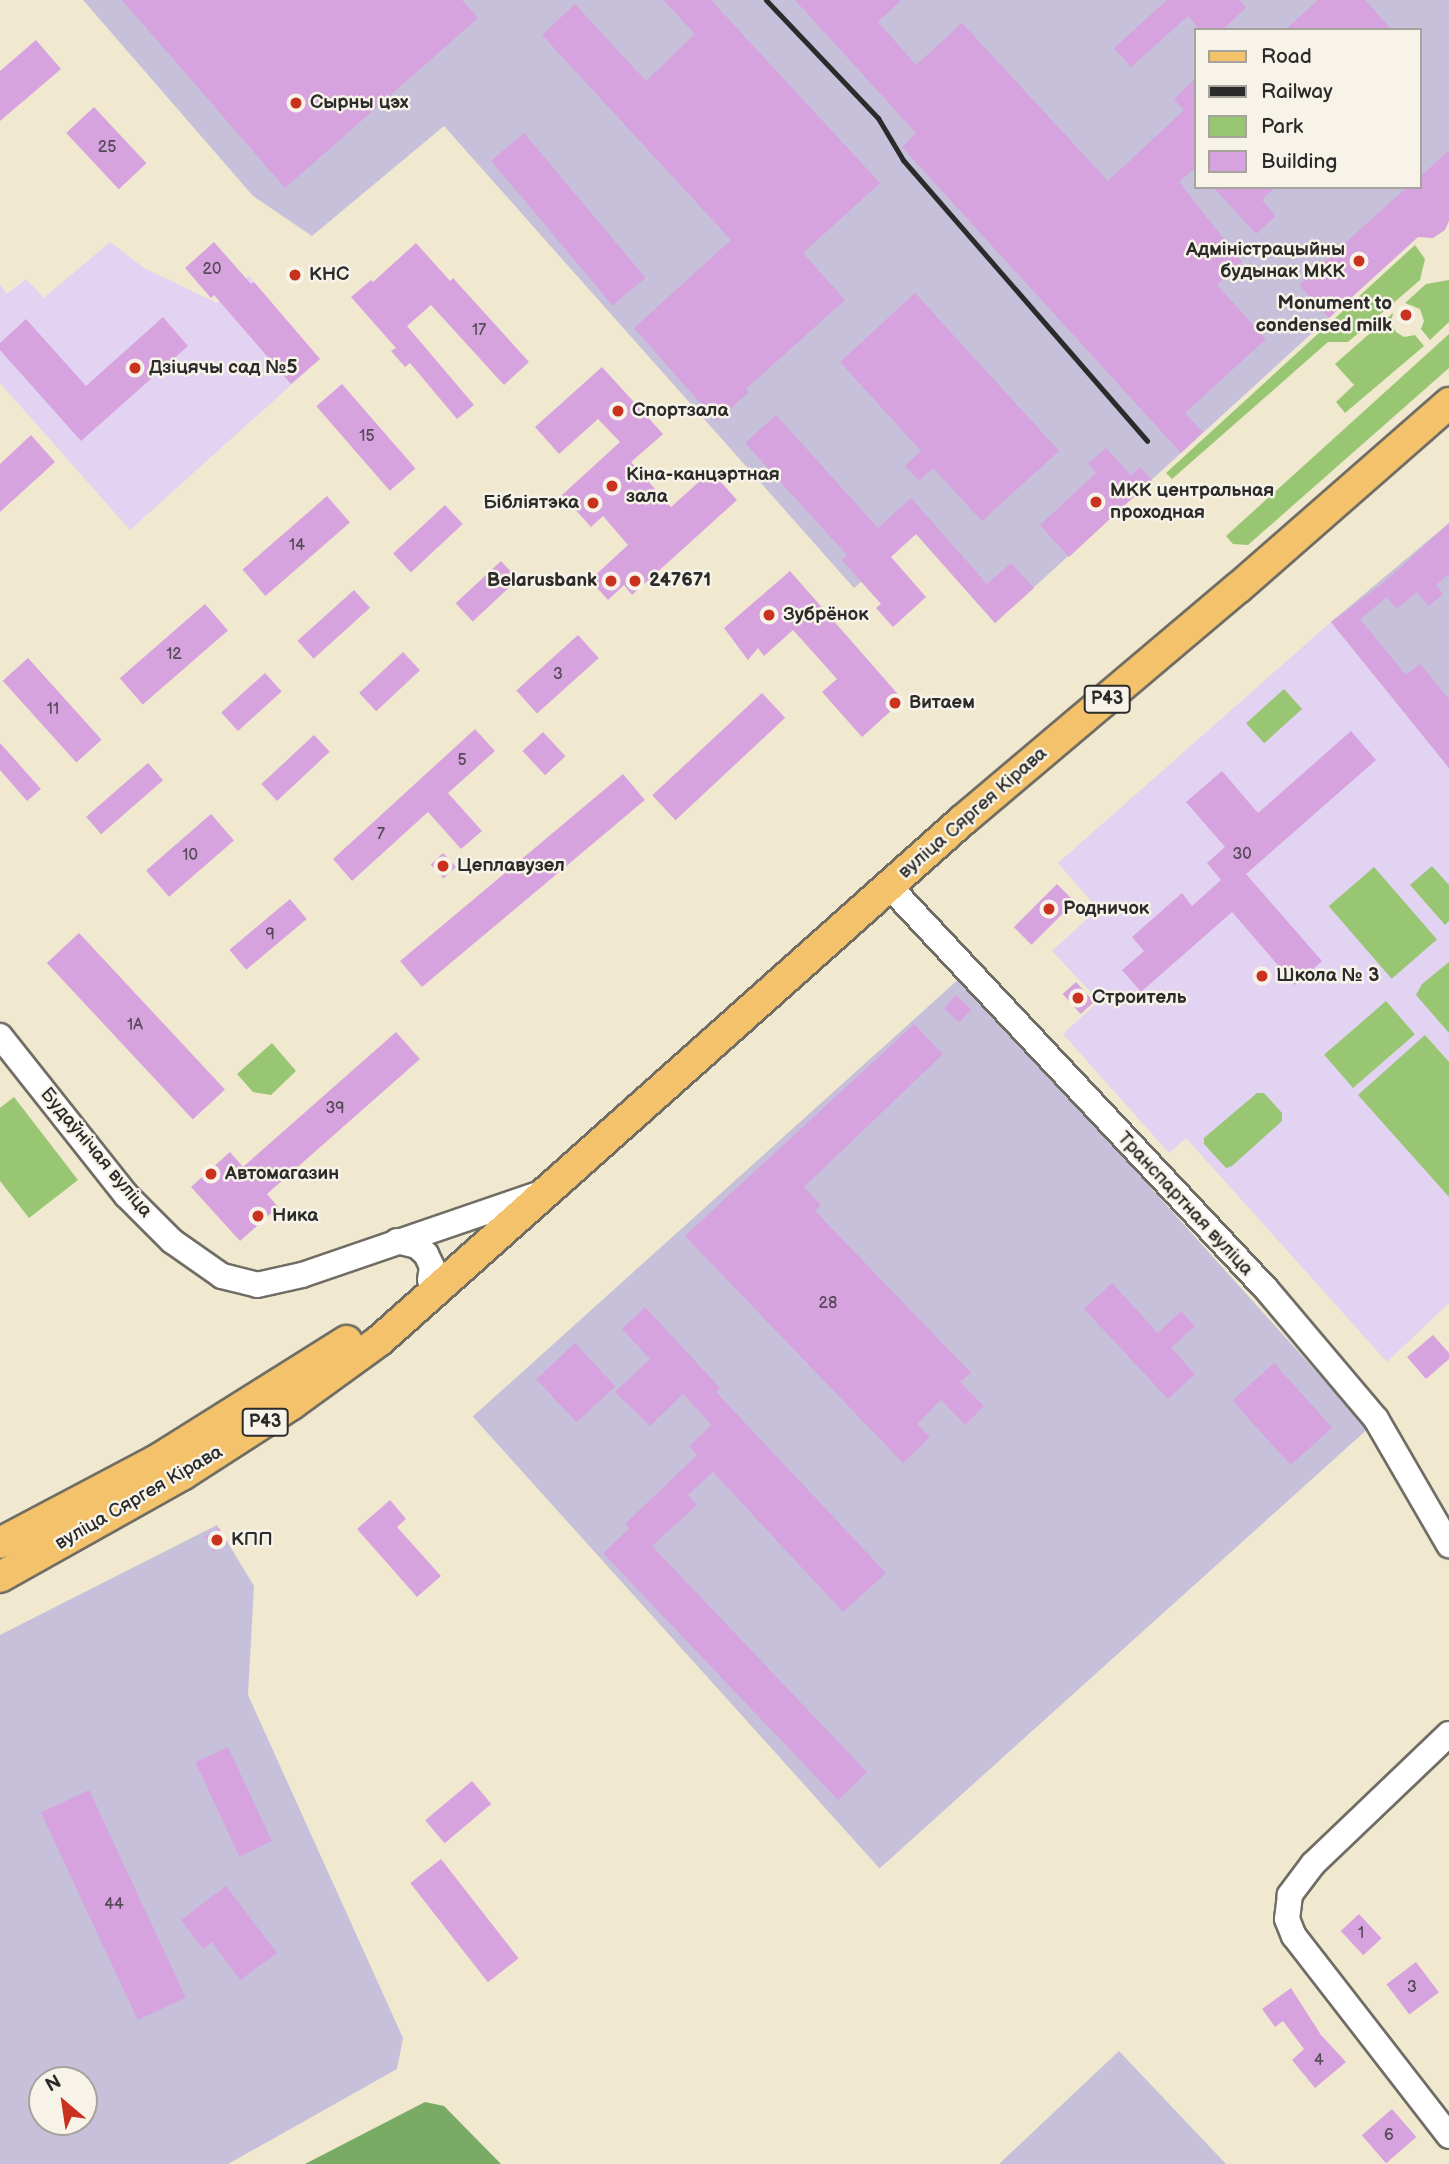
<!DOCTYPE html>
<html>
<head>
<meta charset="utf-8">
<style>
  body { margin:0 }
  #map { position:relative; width:1449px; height:2164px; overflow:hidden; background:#f1e8d0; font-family:"Balsamiq Sans",sans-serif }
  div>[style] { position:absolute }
  .built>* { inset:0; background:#e3d3f2 }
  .industrial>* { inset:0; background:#c6c0da; transform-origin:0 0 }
  .green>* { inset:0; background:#99c673; transform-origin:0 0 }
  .forest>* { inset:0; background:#7aab65 }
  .building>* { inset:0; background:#d6a3df; transform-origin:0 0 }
  .roads { filter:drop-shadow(2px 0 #706d65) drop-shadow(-2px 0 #706d65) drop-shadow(0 2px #706d65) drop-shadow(0 -2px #706d65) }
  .minor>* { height:24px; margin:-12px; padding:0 12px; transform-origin:12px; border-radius:12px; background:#fff }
  .major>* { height:30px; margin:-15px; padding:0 15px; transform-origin:15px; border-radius:15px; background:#f4c26a }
  .rail>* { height:5px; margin:-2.5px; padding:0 2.5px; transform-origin:2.5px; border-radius:2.5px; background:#2b2b2b }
  .dots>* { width:19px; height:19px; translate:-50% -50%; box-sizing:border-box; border:4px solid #f7f3e8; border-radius:50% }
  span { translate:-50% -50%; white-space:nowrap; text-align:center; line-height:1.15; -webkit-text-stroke:5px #f7f3e8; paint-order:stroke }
  .number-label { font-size:16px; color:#564958 }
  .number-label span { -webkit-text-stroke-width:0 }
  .shield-label span { padding:2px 5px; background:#f7f3e8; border:2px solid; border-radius:5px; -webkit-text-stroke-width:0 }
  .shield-label { font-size:18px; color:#2b2b2b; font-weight:700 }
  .poi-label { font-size:19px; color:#2b2b2b; font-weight:700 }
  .left { translate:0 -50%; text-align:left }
  .right { translate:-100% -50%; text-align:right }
  .street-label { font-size:19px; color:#2b2b2b }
  .legend { position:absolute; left:1194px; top:28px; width:228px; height:161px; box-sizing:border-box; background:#f7f3e8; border:2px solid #a5a39c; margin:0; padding:9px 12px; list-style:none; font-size:21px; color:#2b2b2b }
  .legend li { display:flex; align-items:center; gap:14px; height:35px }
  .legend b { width:35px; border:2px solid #a5a39c }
  .north { position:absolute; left:28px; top:2066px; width:70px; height:70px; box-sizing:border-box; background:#f7f3e8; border:2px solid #a5a39c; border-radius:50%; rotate:331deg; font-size:19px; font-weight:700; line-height:28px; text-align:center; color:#2b2b2b }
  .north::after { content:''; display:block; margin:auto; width:24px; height:32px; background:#c8321e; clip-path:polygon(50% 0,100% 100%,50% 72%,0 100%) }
</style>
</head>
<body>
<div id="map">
  <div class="built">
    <i style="clip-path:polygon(110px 242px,144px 268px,217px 303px,249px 276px,320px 359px,130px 530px,0 383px,0 285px,7px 294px,26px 279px,44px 298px)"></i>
    <i style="clip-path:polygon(1331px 622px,1449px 768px,1449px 1303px,1387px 1362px,1186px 1138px,1169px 1153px,1063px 1034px,1099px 1001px,1052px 951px,1098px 909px,1058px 863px)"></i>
  </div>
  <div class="industrial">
    <i style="clip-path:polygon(evenodd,83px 0,1449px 0,1449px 208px,995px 623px,916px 534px,854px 588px,444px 126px,312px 236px,253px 196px,83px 0,1195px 30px,1419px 30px,1419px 187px,1195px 187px,1195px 30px)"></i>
    <i style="clip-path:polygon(1449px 523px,1449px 768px,1331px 622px)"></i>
    <i style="left:961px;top:977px;width:608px;height:657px;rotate:48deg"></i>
    <i style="clip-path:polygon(evenodd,217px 1525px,254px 1586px,248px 1695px,403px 2038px,397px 2069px,228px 2164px,0 2164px,0 1635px,217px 1525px,42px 2080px,84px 2080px,84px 2122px,42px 2122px,42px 2080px)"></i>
    <i style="clip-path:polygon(1119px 2051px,1226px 2164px,999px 2164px)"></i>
  </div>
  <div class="green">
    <i style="clip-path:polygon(1415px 245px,1425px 259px,1420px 280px,1348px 342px,1328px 342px,1172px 479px,1166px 473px)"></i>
    <i style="clip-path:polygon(1449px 280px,1449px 322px,1430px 340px,1421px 329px,1424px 321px,1420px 309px,1405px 303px,1426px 284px)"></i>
    <i style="clip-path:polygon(1393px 313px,1391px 323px,1396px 332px,1404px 337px,1415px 335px,1424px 346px,1345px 413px,1336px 402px,1354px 385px,1335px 364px)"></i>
    <i style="clip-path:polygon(1449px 334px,1449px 368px,1248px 545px,1233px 544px,1226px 536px)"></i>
    <i style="left:1284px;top:689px;width:27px;height:51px;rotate:48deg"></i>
    <i style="clip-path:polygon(1432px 866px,1449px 885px,1449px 921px,1445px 925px,1410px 885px)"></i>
    <i style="left:1374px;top:867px;width:96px;height:60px;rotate:49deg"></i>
    <i style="clip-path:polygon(1449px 962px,1449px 1033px,1416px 995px,1422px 984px)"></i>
    <i style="left:1386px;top:1001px;width:44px;height:82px;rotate:49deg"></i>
    <i style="clip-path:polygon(1425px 1035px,1449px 1062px,1449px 1197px,1358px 1095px)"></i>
    <i style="clip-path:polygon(272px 1043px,296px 1071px,271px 1095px,253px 1092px,237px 1074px)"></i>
    <i style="clip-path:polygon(1257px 1093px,1264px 1093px,1282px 1113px,1282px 1121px,1232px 1166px,1226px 1168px,1204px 1144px,1204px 1138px)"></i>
    <i style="clip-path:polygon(14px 1097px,78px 1180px,29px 1218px,0 1181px,0 1108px)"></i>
  </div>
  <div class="forest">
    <i style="clip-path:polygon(425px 2102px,444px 2106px,501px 2164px,305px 2164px)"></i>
  </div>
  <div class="building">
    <i style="clip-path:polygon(122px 0,462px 0,478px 18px,285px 188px)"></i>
    <i style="clip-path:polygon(663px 0,711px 0,880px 183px,803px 253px,845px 300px,746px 389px,749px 392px,716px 421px,634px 328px,731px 240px,542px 35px,575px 4px,646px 81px,695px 34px)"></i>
    <i style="clip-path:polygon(795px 0,901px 0,878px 22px,916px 65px,962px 23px,1108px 181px,1184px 110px,1174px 99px,1195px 79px,1195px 168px,1179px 182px,1242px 262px,1217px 285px,1266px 339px,1185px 413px,1203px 432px,1181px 453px,902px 147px,916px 133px)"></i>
    <i style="clip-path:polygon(1167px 0,1239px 0,1246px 8px,1222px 30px,1200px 30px,1188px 16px,1131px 67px,1114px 48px)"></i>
    <i style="clip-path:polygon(1318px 0,1365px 0,1392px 30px,1285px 30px)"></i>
    <i style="clip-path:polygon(36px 40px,61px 69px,0 121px,0 71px)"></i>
    <i style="left:94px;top:107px;width:77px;height:38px;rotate:47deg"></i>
    <i style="left:524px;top:133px;width:189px;height:43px;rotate:50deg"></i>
    <i style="clip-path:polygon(1449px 150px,1449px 221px,1445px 230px,1433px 238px,1418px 237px,1329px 318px,1299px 285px,1407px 187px,1419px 187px,1419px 178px)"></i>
    <i style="clip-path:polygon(1213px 187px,1275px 187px,1262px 200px,1276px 216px,1256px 234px)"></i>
    <i style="clip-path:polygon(214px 242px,251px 284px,254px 282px,320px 359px,291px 384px,214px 295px,211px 298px,185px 268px)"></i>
    <i style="clip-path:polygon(416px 243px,450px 281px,453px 278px,529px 362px,504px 385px,431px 305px,407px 326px,474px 405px,457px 419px,410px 363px,405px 367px,391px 351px,396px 348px,351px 297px,371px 280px,373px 282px)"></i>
    <i style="clip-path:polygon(915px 293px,1059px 451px,982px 521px,933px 468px,919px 481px,905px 466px,921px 451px,840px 362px)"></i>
    <i style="clip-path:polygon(163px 317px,188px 346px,81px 441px,0 350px,0 343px,26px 319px,86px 386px)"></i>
    <i style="clip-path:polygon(602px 367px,663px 434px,631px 462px,671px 507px,711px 471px,737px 500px,632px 595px,624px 585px,608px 600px,590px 580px,628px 545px,603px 516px,591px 527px,562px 495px,620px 442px,598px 419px,559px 454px,535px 427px)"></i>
    <i style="left:342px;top:384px;width:112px;height:34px;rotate:49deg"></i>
    <i style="clip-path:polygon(776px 415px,878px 528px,911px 498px,987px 584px,1011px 563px,1034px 588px,995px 623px,916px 534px,891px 557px,926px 597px,893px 627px,876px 608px,881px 604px,842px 560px,847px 555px,745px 443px)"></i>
    <i style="clip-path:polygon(31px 435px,55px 462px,0 512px,0 464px)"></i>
    <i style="clip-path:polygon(1106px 448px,1131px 475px,1140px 467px,1152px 480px,1069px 557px,1040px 525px,1096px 473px,1088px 464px)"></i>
    <i style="left:327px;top:496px;width:35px;height:112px;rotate:49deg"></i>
    <i style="left:445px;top:505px;width:26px;height:71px;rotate:47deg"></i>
    <i style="clip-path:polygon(1449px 523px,1449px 574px,1436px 585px,1443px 594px,1429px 606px,1417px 592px,1396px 609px,1387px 597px,1360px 619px,1406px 675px,1420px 664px,1449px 699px,1449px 768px,1331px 622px,1388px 579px)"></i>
    <i style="left:501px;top:561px;width:25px;height:62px;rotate:47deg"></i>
    <i style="clip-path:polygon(790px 571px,903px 700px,862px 737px,822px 692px,837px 679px,793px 630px,764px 656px,758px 648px,748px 660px,724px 628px)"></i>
    <i style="left:354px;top:590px;width:24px;height:76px;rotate:48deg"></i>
    <i style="left:205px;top:604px;width:35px;height:113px;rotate:49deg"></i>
    <i style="left:578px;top:635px;width:31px;height:83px;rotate:48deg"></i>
    <i style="left:403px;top:652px;width:25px;height:60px;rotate:47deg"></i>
    <i style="left:28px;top:658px;width:110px;height:34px;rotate:48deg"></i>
    <i style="left:265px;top:673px;width:25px;height:59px;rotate:48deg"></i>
    <i style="left:762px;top:693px;width:34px;height:150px;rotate:47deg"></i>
    <i style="clip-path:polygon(475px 729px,495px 751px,448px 793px,482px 831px,461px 849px,428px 812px,352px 881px,333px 859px)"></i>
    <i style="clip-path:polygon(1351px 731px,1376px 760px,1246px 874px,1322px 961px,1295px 985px,1232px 912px,1141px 992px,1122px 970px,1144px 951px,1132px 937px,1182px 893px,1192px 906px,1221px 880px,1207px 863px,1225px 847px,1186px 802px,1222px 771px,1258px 813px)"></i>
    <i style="left:543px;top:732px;width:33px;height:28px;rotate:47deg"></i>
    <i style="left:314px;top:735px;width:23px;height:72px;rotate:47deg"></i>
    <i style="clip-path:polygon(0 743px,41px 789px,27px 801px,0 770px)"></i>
    <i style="left:148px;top:763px;width:23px;height:82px;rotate:49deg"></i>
    <i style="left:623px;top:774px;width:34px;height:291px;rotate:50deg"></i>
    <i style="left:211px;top:814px;width:35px;height:86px;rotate:49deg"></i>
    <i style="left:443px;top:853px;width:19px;height:17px;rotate:47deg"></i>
    <i style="left:1057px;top:884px;width:25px;height:61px;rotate:45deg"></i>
    <i style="left:290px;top:899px;width:26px;height:79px;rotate:50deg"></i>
    <i style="left:79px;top:933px;width:214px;height:44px;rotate:47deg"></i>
    <i style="left:1076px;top:982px;width:27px;height:18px;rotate:48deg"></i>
    <i style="left:956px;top:995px;width:21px;height:18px;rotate:43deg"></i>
    <i style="clip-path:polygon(914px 1024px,943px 1054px,804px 1187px,821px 1205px,815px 1211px,971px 1373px,960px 1382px,984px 1406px,965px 1425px,941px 1400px,917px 1424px,930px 1437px,903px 1463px,685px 1236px)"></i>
    <i style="clip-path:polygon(396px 1032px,420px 1059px,267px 1194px,278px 1207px,240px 1241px,191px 1187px,230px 1152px,243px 1167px)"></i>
    <i style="clip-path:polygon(1112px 1283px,1158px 1333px,1181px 1311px,1195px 1326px,1171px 1348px,1195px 1374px,1168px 1399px,1084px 1309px)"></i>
    <i style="clip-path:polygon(645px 1307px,720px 1388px,716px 1392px,886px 1573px,843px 1612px,713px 1472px,688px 1495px,697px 1505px,652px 1546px,867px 1772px,838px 1800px,603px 1553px,629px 1529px,625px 1524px,697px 1455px,689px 1446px,712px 1425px,683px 1394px,650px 1426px,615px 1392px,650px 1359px,622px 1329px)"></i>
    <i style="clip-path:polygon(1433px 1335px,1449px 1353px,1449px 1359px,1426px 1379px,1407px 1357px)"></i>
    <i style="left:575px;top:1343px;width:59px;height:53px;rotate:47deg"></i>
    <i style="left:1274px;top:1363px;width:87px;height:56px;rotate:48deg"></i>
    <i style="clip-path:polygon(390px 1500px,406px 1519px,397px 1527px,441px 1576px,417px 1597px,357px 1529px)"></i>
    <i style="left:219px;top:1528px;width:17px;height:17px;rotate:59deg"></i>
    <i style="left:228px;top:1747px;width:104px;height:36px;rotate:65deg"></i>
    <i style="left:472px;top:1781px;width:30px;height:61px;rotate:50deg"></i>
    <i style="left:89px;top:1790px;width:229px;height:53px;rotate:65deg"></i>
    <i style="left:441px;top:1859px;width:126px;height:39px;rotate:52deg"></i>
    <i style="clip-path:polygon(226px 1886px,277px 1953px,240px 1980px,212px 1942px,203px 1949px,181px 1920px)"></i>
    <i style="left:1359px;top:1914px;width:33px;height:25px;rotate:47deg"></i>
    <i style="left:1416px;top:1962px;width:38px;height:37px;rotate:53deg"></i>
    <i style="clip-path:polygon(1291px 1988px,1321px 2035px,1346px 2062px,1315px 2088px,1292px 2060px,1304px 2049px,1283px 2021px,1275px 2027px,1262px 2009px)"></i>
    <i style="left:1392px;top:2109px;width:37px;height:40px;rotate:49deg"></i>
  </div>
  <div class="roads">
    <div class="minor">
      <i style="left:889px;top:886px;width:553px;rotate:46.9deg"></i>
      <i style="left:1267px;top:1290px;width:169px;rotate:49.8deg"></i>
      <i style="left:1376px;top:1419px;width:146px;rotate:59.9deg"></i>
      <i style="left:0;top:1036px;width:203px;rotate:51.6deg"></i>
      <i style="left:126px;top:1195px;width:65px;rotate:45deg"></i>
      <i style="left:172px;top:1241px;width:61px;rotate:35deg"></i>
      <i style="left:222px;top:1276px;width:36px;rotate:14deg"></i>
      <i style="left:257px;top:1285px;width:46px;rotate:-12.5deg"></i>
      <i style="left:302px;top:1275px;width:254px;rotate:-18.9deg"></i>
      <i style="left:397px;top:1241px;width:21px;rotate:14deg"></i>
      <i style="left:417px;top:1246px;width:12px;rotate:42deg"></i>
      <i style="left:426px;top:1254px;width:14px;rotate:65deg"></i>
      <i style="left:432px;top:1267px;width:13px;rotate:99deg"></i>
      <i style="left:1449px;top:1734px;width:188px;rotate:136.3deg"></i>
      <i style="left:1313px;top:1864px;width:39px;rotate:127deg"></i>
      <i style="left:1290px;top:1895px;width:24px;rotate:97deg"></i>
      <i style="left:1287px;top:1919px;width:18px;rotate:68deg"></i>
      <i style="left:1294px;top:1936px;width:253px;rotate:52.2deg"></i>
    </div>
    <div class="major">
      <i style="left:0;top:1543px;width:178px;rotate:-27.9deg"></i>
      <i style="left:157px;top:1460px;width:224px;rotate:-32.1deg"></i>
      <i style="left:0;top:1577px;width:209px;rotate:-29.3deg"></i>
      <i style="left:182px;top:1475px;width:131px;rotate:-32.8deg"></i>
      <i style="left:292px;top:1404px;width:107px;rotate:-35.9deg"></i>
      <i style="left:379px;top:1341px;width:783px;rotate:-41.74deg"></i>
      <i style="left:963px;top:820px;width:360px;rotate:-40.2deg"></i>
      <i style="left:1238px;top:588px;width:281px;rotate:-41.2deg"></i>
    </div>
  </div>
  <div class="rail">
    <i style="left:766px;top:0;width:163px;rotate:46.5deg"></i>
    <i style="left:878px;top:118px;width:49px;rotate:59.2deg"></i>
    <i style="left:903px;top:160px;width:372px;rotate:49deg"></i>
  </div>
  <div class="dots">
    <i style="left:296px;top:103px;background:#c8321e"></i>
    <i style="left:1359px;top:261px;background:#c8321e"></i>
    <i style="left:295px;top:275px;background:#c8321e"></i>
    <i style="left:1406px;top:315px;background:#c8321e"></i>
    <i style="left:135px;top:368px;background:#c8321e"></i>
    <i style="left:618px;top:411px;background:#c8321e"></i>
    <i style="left:612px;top:486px;background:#c8321e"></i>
    <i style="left:1096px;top:502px;background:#c8321e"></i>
    <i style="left:593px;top:503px;background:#c8321e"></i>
    <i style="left:611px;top:581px;background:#c8321e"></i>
    <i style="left:635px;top:581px;background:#c8321e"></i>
    <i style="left:769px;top:615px;background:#c8321e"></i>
    <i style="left:895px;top:703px;background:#c8321e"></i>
    <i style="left:443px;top:866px;background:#c8321e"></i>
    <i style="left:1049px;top:909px;background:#c8321e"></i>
    <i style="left:1262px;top:976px;background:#c8321e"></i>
    <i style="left:1078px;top:998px;background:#c8321e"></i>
    <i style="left:211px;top:1174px;background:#c8321e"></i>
    <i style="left:258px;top:1216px;background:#c8321e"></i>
    <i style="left:217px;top:1540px;background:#c8321e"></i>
  </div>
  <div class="number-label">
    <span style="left:107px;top:148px">25</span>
    <span style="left:212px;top:270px">20</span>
    <span style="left:479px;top:331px">17</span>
    <span style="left:367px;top:437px">15</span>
    <span style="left:297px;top:546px">14</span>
    <span style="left:174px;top:655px">12</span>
    <span style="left:558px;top:675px">3</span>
    <span style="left:53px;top:710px">11</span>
    <span style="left:462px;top:761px">5</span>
    <span style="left:381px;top:835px">7</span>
    <span style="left:1242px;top:855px">30</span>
    <span style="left:190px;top:856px">10</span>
    <span style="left:270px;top:935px">9</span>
    <span style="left:135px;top:1026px">1А</span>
    <span style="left:335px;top:1109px">39</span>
    <span style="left:828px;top:1304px">28</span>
    <span style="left:114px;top:1905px">44</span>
    <span style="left:1361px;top:1934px">1</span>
    <span style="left:1412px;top:1988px">3</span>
    <span style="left:1319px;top:2061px">4</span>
    <span style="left:1389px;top:2136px">6</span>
  </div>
  <div class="shield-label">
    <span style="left:1107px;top:699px">Р43</span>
    <span style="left:265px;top:1422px">Р43</span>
  </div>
  <div class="poi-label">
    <span class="left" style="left:310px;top:103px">Сырны цэх</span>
    <span class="right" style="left:1345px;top:261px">Адміністрацыйны<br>будынак МКК</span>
    <span class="left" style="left:309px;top:275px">КНС</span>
    <span class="right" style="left:1392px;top:315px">Monument to<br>condensed milk</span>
    <span class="left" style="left:149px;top:368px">Дзіцячы сад №5</span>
    <span class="left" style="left:632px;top:411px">Спортзала</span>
    <span class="left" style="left:626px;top:486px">Кіна-канцэртная<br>зала</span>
    <span class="left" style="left:1110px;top:502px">МКК центральная<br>проходная</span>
    <span class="right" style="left:579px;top:503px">Бібліятэка</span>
    <span class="right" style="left:597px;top:581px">Belarusbank</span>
    <span class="left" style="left:649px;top:581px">247671</span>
    <span class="left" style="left:783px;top:615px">Зубрёнок</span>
    <span class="left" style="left:909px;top:703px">Витаем</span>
    <span class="left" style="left:457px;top:866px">Цеплавузел</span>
    <span class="left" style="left:1063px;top:909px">Родничок</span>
    <span class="left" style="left:1276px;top:976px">Школа № 3</span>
    <span class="left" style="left:1092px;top:998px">Строитель</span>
    <span class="left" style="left:225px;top:1174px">Автомагазин</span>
    <span class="left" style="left:272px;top:1216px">Ника</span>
    <span class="left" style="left:231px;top:1540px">КПП</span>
  </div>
  <div class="street-label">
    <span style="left:973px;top:813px;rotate:-41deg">вуліца Сяргея Кірава</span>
    <span style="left:96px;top:1153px;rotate:50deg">Будаўнічая вуліца</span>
    <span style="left:1185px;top:1204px;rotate:47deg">Транспартная вуліца</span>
    <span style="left:139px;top:1498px;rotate:-30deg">вуліца Сяргея Кірава</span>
  </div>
  <ul class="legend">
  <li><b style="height:9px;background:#f4c26a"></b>Road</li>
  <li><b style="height:9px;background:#2b2b2b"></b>Railway</li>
  <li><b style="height:19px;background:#99c673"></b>Park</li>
  <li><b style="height:19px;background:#d6a3df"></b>Building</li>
  </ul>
  <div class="north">N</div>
</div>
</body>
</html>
